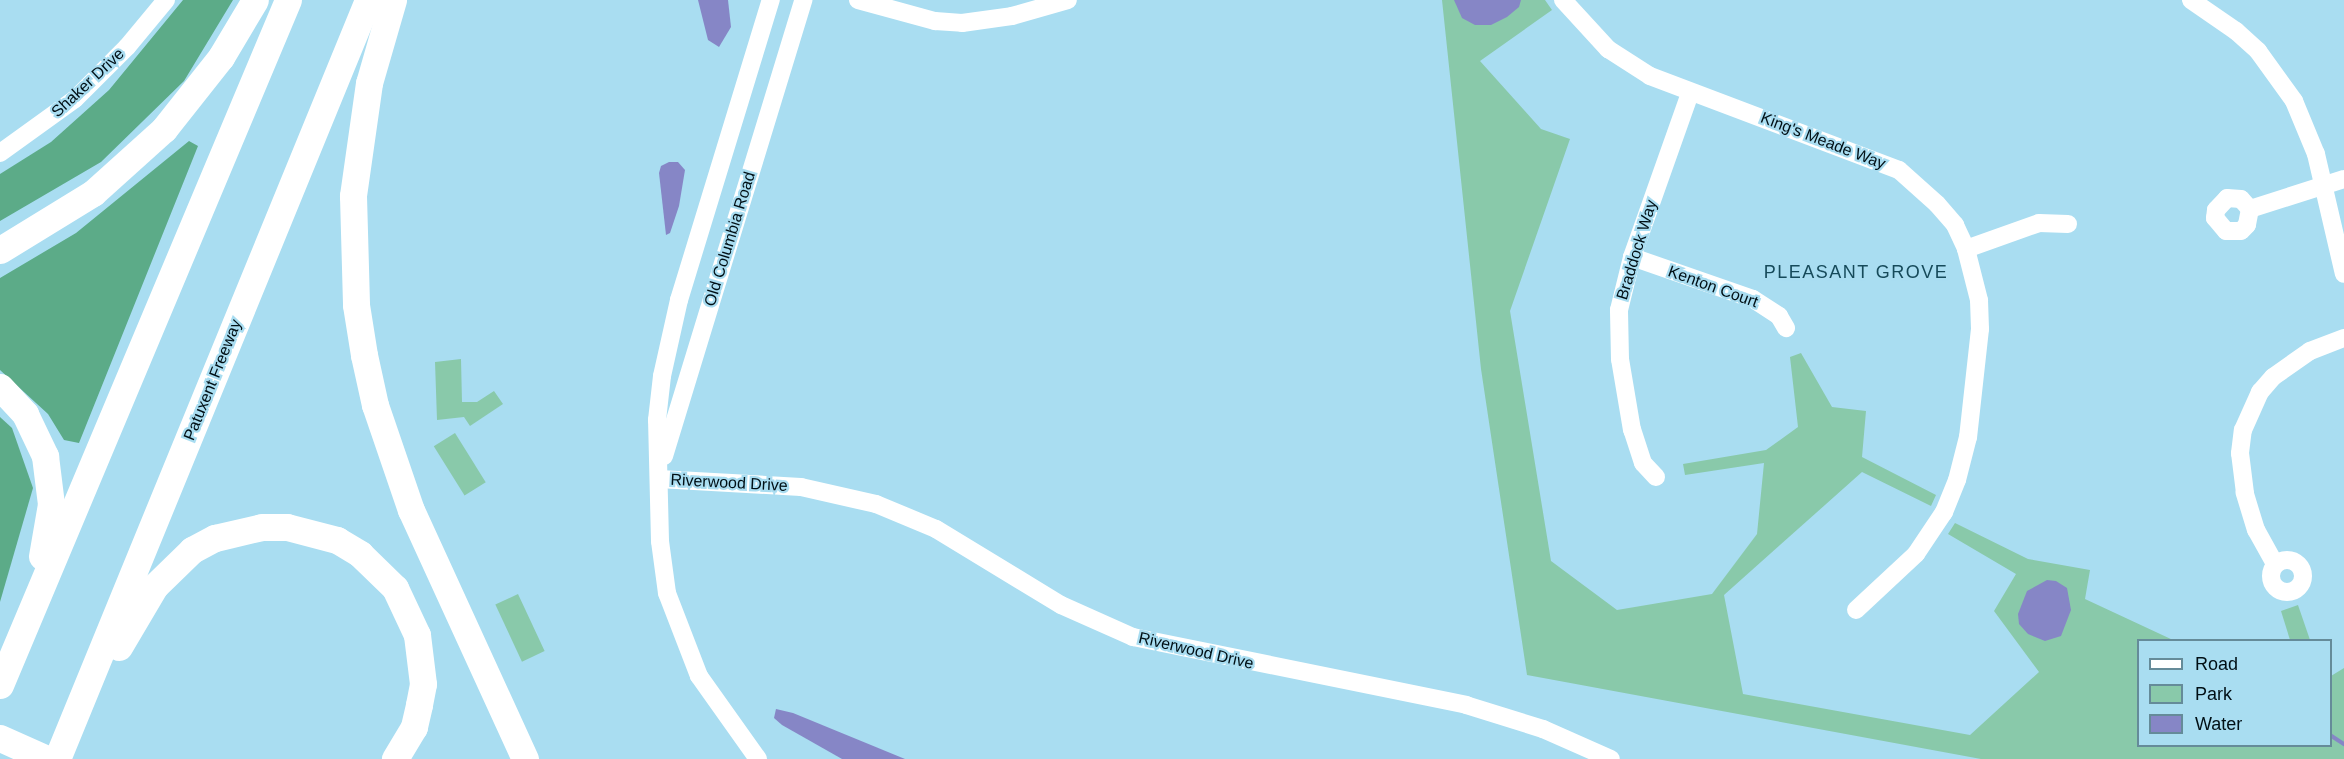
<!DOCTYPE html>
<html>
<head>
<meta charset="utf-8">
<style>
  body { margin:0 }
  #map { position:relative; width:2344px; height:759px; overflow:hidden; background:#a9ddf1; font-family:Arial,sans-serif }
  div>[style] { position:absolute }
  .green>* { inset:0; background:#89c9aa; transform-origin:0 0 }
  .forest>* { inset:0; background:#5cab88 }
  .water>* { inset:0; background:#8686c6 }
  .stream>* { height:4px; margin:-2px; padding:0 2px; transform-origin:2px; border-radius:2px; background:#8686c6 }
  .minor>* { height:18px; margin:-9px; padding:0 9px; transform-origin:9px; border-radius:9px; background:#fff }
  .minor>.ring { margin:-9px; padding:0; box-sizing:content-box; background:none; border:18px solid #fff; border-radius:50% }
  .highway>* { height:27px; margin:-13.5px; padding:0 13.5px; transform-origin:13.5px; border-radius:13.5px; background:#fff }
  span { translate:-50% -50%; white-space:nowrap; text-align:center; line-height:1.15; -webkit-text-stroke:4.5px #a9ddf1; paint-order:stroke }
  .street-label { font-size:16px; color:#000f15 }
  .neighbourhood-label { font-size:18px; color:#164a5a; letter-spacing:1.5px }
  .legend { position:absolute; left:2137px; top:639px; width:195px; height:108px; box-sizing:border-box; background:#a9ddf1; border:2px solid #658b99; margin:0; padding:8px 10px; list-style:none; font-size:18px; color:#000f15 }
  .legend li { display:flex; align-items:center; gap:12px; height:30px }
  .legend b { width:30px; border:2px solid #658b99 }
</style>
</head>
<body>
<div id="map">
  <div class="green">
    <i style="clip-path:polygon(1442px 0,1545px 0,1552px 10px,1480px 61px,1541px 129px,1570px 139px,1510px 311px,1551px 561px,1617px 610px,1712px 594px,1757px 534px,1764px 463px,1685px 475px,1683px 464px,1766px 450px,1798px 427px,1790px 357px,1801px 353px,1832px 407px,1866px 411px,1862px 457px,1936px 495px,1931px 506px,1862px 472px,1724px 595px,1743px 694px,1970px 735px,2039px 672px,1994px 611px,2016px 574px,1948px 534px,1955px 523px,2028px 559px,2090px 570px,2085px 599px,2173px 640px,2138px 640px,2138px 746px,2330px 746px,2331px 676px,2344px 668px,2344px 759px,1981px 759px,1527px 675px,1481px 369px)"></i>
    <i style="clip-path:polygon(461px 359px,462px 402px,477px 402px,494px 391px,503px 404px,470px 426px,464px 417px,437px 420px,435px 362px)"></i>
    <i style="left:455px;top:433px;width:58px;height:25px;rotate:58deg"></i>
    <i style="left:518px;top:594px;width:63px;height:25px;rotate:65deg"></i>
    <i style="clip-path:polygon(2298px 605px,2310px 640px,2290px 640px,2281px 611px)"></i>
  </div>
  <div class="forest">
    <i style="clip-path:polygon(183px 0,233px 0,184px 81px,101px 162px,0 221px,0 174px,51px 142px,109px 90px)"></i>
    <i style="clip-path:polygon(189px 141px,198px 146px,79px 443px,64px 440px,48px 414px,0 370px,0 278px,76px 233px)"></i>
    <i style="clip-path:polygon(0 417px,12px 428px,33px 488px,0 602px)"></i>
  </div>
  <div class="water">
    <i style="clip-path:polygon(698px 0,728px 0,731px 27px,719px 47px,708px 40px)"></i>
    <i style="clip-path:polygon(1454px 0,1521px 0,1519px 7px,1507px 17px,1491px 25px,1475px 25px,1462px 18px)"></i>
    <i style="clip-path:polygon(669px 162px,678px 162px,685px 170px,679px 206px,670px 233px,666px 235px,659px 173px,661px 166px)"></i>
    <i style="clip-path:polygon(2047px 580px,2056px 581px,2067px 588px,2071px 610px,2061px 636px,2045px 641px,2028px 634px,2019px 624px,2018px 614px,2027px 591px)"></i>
    <i style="clip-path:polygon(776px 709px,793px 713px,905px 759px,842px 759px,782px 725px,774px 718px)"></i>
  </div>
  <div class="stream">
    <i style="left:2330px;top:735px;width:17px;rotate:33deg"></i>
  </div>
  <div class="minor">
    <i style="left:858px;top:0;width:80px;rotate:15.3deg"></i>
    <i style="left:935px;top:21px;width:27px;rotate:4deg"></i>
    <i style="left:962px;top:23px;width:50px;rotate:-8deg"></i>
    <i style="left:1012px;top:16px;width:58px;rotate:-15.9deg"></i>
    <i style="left:1563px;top:0;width:67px;rotate:47.4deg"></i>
    <i style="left:1608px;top:49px;width:50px;rotate:32.7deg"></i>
    <i style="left:1650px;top:76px;width:266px;rotate:20.7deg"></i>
    <i style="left:1899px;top:170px;width:51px;rotate:41.8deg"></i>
    <i style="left:1937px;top:204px;width:28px;rotate:49deg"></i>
    <i style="left:1955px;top:225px;width:26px;rotate:65deg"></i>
    <i style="left:1966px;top:249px;width:53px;rotate:75.7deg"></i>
    <i style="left:1979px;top:300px;width:29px;rotate:88deg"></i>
    <i style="left:1980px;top:329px;width:109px;rotate:96.3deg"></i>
    <i style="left:1968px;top:437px;width:44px;rotate:104.3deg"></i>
    <i style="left:1957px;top:480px;width:35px;rotate:112deg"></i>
    <i style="left:1944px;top:512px;width:50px;rotate:123.7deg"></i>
    <i style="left:1916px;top:554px;width:82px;rotate:137deg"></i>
    <i style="left:2191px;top:0;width:55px;rotate:34.6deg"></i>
    <i style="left:2236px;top:31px;width:30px;rotate:42deg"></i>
    <i style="left:2258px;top:51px;width:62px;rotate:54.2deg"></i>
    <i style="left:2294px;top:101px;width:57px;rotate:67.5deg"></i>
    <i style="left:2316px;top:154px;width:123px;rotate:76.9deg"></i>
    <i style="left:0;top:153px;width:92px;rotate:-35.8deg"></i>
    <i style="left:75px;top:99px;width:74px;rotate:-45deg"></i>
    <i style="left:127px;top:47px;width:61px;rotate:-50.3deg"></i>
    <i style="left:2250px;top:209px;width:16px;rotate:101deg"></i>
    <i style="left:2247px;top:225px;width:8px;rotate:135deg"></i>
    <i style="left:2241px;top:231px;width:15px;rotate:180deg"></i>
    <i style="left:2226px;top:231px;width:17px;rotate:-130deg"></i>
    <i style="left:2215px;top:218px;width:8px;rotate:-83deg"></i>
    <i style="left:2216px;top:210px;width:16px;rotate:-47deg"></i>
    <i style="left:2227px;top:198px;width:14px;rotate:4deg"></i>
    <i style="left:2241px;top:199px;width:13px;rotate:48deg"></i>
    <i style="left:2250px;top:209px;width:99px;rotate:-17.7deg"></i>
    <i style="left:1966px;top:249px;width:77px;rotate:-19.6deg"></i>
    <i style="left:2039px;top:223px;width:29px;rotate:2deg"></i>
    <i style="left:1632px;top:257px;width:128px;rotate:19.1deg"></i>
    <i style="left:1753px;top:299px;width:31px;rotate:33deg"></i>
    <i style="left:1779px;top:316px;width:14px;rotate:60deg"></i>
    <i style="left:664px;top:456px;width:477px;rotate:-73deg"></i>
    <i style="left:1656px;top:477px;width:19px;rotate:-133deg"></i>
    <i style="left:1643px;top:463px;width:35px;rotate:-108deg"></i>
    <i style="left:1632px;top:430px;width:72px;rotate:-99.6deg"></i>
    <i style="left:1620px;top:359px;width:49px;rotate:-91.2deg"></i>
    <i style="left:1619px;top:310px;width:55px;rotate:-76.2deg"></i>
    <i style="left:1632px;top:257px;width:174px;rotate:-70.5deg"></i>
    <i style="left:659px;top:479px;width:142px;rotate:3.2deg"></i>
    <i style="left:801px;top:487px;width:77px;rotate:12.8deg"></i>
    <i style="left:876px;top:504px;width:65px;rotate:22.6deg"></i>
    <i style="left:936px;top:529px;width:146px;rotate:31.3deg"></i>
    <i style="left:1061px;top:605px;width:79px;rotate:24deg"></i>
    <i style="left:1133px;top:637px;width:340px;rotate:11.5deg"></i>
    <i style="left:1466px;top:705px;width:81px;rotate:17.3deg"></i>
    <i style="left:1543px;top:729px;width:74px;rotate:23.8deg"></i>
    <i class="ring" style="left:2271px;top:560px;width:14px;height:14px"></i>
    <i style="left:2275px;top:564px;width:39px;rotate:-119deg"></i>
    <i style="left:2256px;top:530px;width:39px;rotate:-107deg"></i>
    <i style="left:2245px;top:493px;width:40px;rotate:-97.1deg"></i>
    <i style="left:2240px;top:453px;width:23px;rotate:-83deg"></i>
    <i style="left:2243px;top:430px;width:42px;rotate:-65.9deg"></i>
    <i style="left:2260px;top:392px;width:20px;rotate:-49deg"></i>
    <i style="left:2273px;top:377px;width:45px;rotate:-35.1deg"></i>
    <i style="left:2310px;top:351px;width:36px;rotate:-21deg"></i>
    <i style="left:758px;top:759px;width:102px;rotate:-125.4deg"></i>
    <i style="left:699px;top:676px;width:89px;rotate:-111.1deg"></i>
    <i style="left:667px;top:593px;width:52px;rotate:-97.7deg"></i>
    <i style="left:660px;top:541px;width:121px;rotate:-91.4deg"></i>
    <i style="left:657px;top:420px;width:44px;rotate:-83.5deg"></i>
    <i style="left:662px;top:376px;width:78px;rotate:-77.4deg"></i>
    <i style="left:679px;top:300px;width:314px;rotate:-73deg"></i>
  </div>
  <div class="highway">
    <i style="left:393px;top:0;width:86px;rotate:106.1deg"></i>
    <i style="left:369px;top:83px;width:114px;rotate:98.1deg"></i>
    <i style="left:353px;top:196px;width:109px;rotate:88.4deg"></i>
    <i style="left:356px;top:305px;width:51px;rotate:80.9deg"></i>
    <i style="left:364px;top:355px;width:51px;rotate:77.6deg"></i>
    <i style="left:375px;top:405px;width:111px;rotate:71.1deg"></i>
    <i style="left:411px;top:510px;width:274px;rotate:65.4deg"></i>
    <i style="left:0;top:250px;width:109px;rotate:-31.5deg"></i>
    <i style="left:93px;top:193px;width:96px;rotate:-42deg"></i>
    <i style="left:164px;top:129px;width:92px;rotate:-51.6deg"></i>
    <i style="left:221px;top:57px;width:66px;rotate:-59.2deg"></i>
    <i style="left:0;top:387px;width:37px;rotate:47deg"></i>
    <i style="left:25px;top:414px;width:47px;rotate:64.5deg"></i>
    <i style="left:45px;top:456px;width:48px;rotate:82.9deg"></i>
    <i style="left:51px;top:504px;width:53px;rotate:99.8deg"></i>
    <i style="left:119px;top:647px;width:71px;rotate:-59.5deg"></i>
    <i style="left:155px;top:586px;width:52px;rotate:-44.2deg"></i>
    <i style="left:192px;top:550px;width:26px;rotate:-28deg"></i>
    <i style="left:215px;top:538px;width:48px;rotate:-13.2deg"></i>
    <i style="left:262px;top:527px;width:25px"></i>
    <i style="left:287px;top:527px;width:52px;rotate:14.6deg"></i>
    <i style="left:337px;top:540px;width:27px;rotate:31deg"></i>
    <i style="left:360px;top:554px;width:49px;rotate:44.2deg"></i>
    <i style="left:395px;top:588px;width:52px;rotate:64.9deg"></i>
    <i style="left:417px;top:635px;width:49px;rotate:83deg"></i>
    <i style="left:423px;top:684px;width:21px;rotate:101deg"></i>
    <i style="left:419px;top:705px;width:23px;rotate:103deg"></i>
    <i style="left:414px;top:727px;width:37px;rotate:121deg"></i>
    <i style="left:0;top:685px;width:743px;rotate:-67.2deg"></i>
    <i style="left:0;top:738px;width:51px;rotate:24.1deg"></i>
    <i style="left:57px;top:759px;width:820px;rotate:-67.72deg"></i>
  </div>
  <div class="street-label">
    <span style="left:88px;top:83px;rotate:-43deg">Shaker Drive</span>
    <span style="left:1823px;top:141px;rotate:21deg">King's Meade Way</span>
    <span style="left:730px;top:239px;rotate:-73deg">Old Columbia Road</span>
    <span style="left:1637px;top:250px;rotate:-73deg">Braddock Way</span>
    <span style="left:1713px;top:287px;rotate:20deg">Kenton Court</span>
    <span style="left:213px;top:380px;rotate:-68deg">Patuxent Freeway</span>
    <span style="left:729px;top:483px;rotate:3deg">Riverwood Drive</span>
    <span style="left:1196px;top:651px;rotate:13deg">Riverwood Drive</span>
  </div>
  <div class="neighbourhood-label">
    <span style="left:1856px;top:272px">PLEASANT GROVE</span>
  </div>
  <ul class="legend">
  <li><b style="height:8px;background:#fff"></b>Road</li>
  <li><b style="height:16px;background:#89c9aa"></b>Park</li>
  <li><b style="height:16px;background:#8686c6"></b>Water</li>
  </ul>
</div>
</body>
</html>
